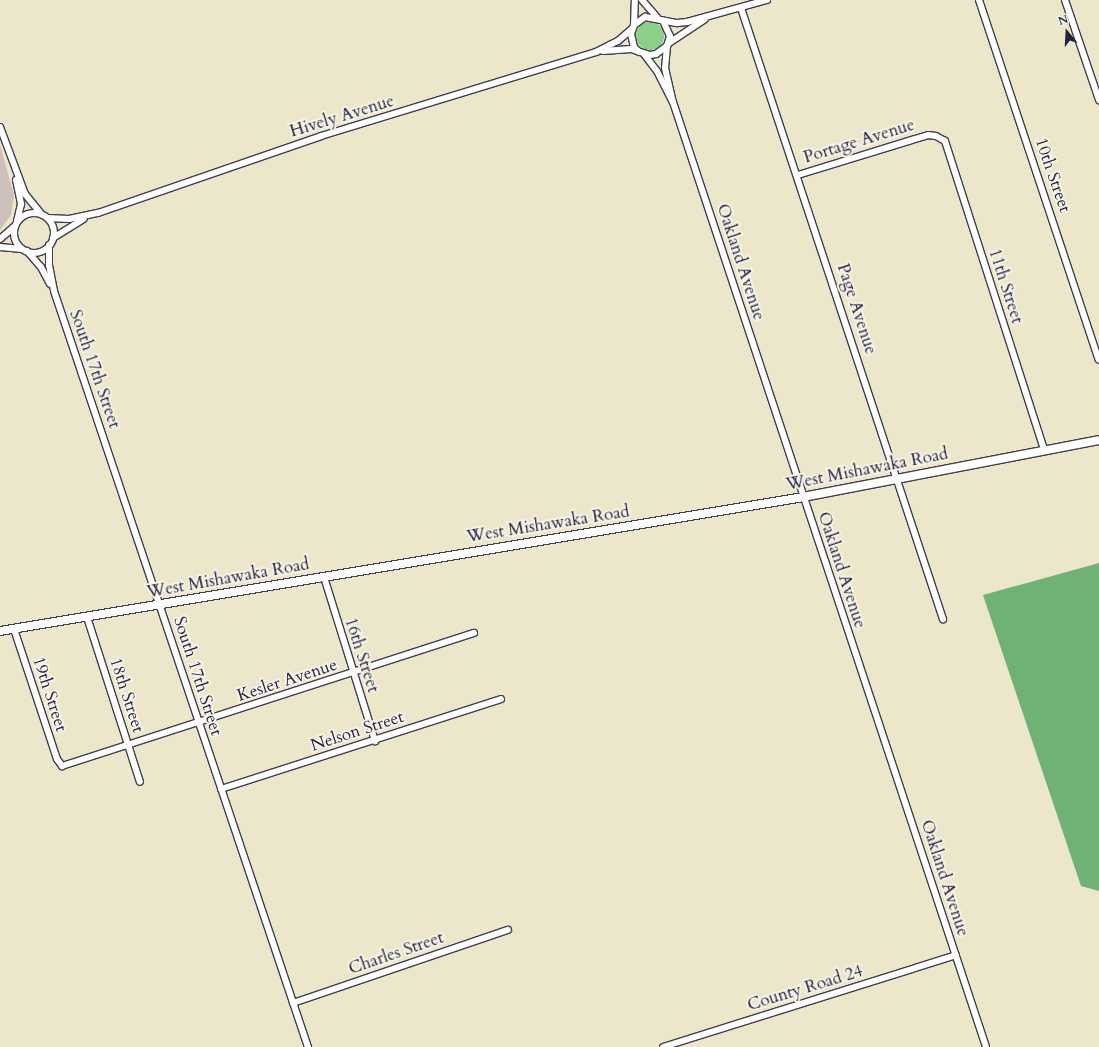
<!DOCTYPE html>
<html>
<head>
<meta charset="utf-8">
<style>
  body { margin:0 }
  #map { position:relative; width:1099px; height:1047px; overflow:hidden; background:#ece6ca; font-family:Cardo,serif }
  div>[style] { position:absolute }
  .industrial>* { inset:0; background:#d0c0bc }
  .green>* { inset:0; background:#8bd08a }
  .round { border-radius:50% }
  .forest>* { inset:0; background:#70b276 }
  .roads { filter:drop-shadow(1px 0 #403f50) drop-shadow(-1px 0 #403f50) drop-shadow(0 1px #403f50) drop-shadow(0 -1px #403f50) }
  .minor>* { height:6px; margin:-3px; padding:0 3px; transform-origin:3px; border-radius:3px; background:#fff }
  .minor>.ring { margin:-3px; padding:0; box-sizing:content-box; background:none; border:6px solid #fff; border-radius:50% }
  .major>* { height:8px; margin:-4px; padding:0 4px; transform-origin:4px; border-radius:4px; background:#fff }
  span { translate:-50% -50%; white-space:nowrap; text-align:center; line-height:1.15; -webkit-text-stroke:4px #f7f3e8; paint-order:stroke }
  .street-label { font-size:17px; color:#22223b }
  .north { position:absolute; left:1047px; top:12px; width:40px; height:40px; -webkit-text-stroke:3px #f7f3e8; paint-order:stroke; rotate:342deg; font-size:11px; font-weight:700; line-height:16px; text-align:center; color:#22223b }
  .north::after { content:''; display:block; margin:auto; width:14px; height:18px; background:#22223b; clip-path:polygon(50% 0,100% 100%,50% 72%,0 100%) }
</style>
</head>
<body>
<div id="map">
  <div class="industrial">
    <i style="clip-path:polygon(0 145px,14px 195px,11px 215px,0 230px)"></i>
  </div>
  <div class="green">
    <i class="round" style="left:636px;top:22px;width:28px;height:28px"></i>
  </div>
  <div class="forest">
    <i style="clip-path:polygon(1099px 563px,1099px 891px,1081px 886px,983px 595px)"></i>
  </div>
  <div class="roads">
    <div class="minor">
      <i style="left:642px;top:0;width:23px;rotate:49deg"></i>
      <i style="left:979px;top:0;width:379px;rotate:71.6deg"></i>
      <i style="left:1065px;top:0;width:106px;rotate:71.2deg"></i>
      <i style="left:741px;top:8px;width:644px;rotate:71.71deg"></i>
      <i style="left:634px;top:25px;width:25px;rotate:-88deg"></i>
      <i style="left:669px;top:43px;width:43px;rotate:-33.7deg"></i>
      <i style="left:667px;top:46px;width:22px;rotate:95deg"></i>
      <i style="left:665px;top:68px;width:35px;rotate:77deg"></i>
      <i style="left:673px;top:102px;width:995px;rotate:71.67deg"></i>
      <i style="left:603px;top:51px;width:28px;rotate:-4deg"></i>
      <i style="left:631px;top:49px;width:20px;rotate:18deg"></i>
      <i style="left:650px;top:55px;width:6px;rotate:-9deg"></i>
      <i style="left:656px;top:54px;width:14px;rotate:-36deg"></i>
      <i style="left:667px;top:46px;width:10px;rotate:-73deg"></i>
      <i style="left:670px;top:36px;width:17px;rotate:-115deg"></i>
      <i style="left:639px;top:52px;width:7px;rotate:-135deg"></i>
      <i style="left:634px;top:47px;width:13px;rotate:-103deg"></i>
      <i style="left:631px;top:34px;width:9px;rotate:-72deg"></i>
      <i style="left:634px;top:25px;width:14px;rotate:-36deg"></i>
      <i style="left:645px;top:17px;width:33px;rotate:11deg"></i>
      <i style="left:677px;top:23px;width:10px;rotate:-6deg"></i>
      <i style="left:687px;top:22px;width:83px;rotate:-15.4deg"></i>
      <i style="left:644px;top:54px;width:21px;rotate:53deg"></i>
      <i style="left:657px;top:71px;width:34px;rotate:63deg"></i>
      <i style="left:0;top:127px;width:72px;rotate:69.5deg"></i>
      <i style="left:25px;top:194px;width:26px;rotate:51deg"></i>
      <i style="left:798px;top:175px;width:136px;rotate:-17.1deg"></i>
      <i style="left:928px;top:135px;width:8px;rotate:7deg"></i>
      <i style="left:936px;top:136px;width:10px;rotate:29deg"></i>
      <i style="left:945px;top:141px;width:324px;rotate:72.2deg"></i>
      <i style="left:16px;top:180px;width:25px;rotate:78deg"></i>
      <i style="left:21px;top:204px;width:18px;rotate:103deg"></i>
      <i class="ring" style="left:14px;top:213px;width:34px;height:34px"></i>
      <i style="left:48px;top:218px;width:21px;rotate:3deg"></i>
      <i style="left:69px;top:219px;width:30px;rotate:-12deg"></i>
      <i style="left:98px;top:213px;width:236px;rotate:-19deg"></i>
      <i style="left:321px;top:136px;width:288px;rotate:-17deg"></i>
      <i style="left:596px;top:52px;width:25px;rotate:-27deg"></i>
      <i style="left:618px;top:41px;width:20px;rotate:-41deg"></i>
      <i style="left:53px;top:238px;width:36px;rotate:-32deg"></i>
      <i style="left:0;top:239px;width:20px;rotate:-41deg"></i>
      <i style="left:49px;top:245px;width:20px;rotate:90deg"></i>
      <i style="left:49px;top:265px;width:26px;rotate:79deg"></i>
      <i style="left:54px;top:291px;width:798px;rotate:71.43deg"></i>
      <i style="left:0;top:247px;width:22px;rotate:5deg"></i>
      <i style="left:27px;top:251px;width:21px;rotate:49deg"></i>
      <i style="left:41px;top:267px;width:19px;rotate:62deg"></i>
      <i style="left:324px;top:577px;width:172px;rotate:72.7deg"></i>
      <i style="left:87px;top:617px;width:173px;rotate:72.2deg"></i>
      <i style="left:14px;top:629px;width:137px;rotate:71.7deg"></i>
      <i style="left:57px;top:759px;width:9px;rotate:54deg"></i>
      <i style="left:62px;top:766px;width:433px;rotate:-17.9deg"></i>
      <i style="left:221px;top:789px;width:294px;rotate:-17.8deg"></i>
      <i style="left:293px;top:1003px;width:227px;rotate:-18.8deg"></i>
      <i style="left:663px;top:1047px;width:307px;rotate:-17.4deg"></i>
    </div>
    <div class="major">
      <i style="left:0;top:631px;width:814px;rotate:-9.47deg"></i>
      <i style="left:803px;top:497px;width:301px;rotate:-10.9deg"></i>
    </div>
  </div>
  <div class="street-label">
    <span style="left:342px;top:116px;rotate:-17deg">Hively Avenue</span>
    <span style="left:859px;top:141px;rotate:-17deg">Portage Avenue</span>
    <span style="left:1053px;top:175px;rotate:71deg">10th Street</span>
    <span style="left:741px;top:262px;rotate:72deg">Oakland Avenue</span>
    <span style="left:1006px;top:286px;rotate:72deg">11th Street</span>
    <span style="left:857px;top:309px;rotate:72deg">Page Avenue</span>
    <span style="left:95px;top:369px;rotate:71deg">South 17th Street</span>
    <span style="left:867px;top:469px;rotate:-11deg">West Mishawaka Road</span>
    <span style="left:548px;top:524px;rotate:-9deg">West Mishawaka Road</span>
    <span style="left:842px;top:570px;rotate:72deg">Oakland Avenue</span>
    <span style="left:228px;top:578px;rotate:-10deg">West Mishawaka Road</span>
    <span style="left:362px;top:655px;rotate:72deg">16th Street</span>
    <span style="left:198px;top:676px;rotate:72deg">South 17th Street</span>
    <span style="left:287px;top:680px;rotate:-18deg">Kesler Avenue</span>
    <span style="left:50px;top:694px;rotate:72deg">19th Street</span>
    <span style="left:127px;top:695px;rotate:72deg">18th Street</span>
    <span style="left:357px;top:731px;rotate:-18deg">Nelson Street</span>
    <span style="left:945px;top:878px;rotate:72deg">Oakland Avenue</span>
    <span style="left:396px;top:953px;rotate:-19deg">Charles Street</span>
    <span style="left:805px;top:988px;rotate:-17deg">County Road 24</span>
  </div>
  <div class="north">N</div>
</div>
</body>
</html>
